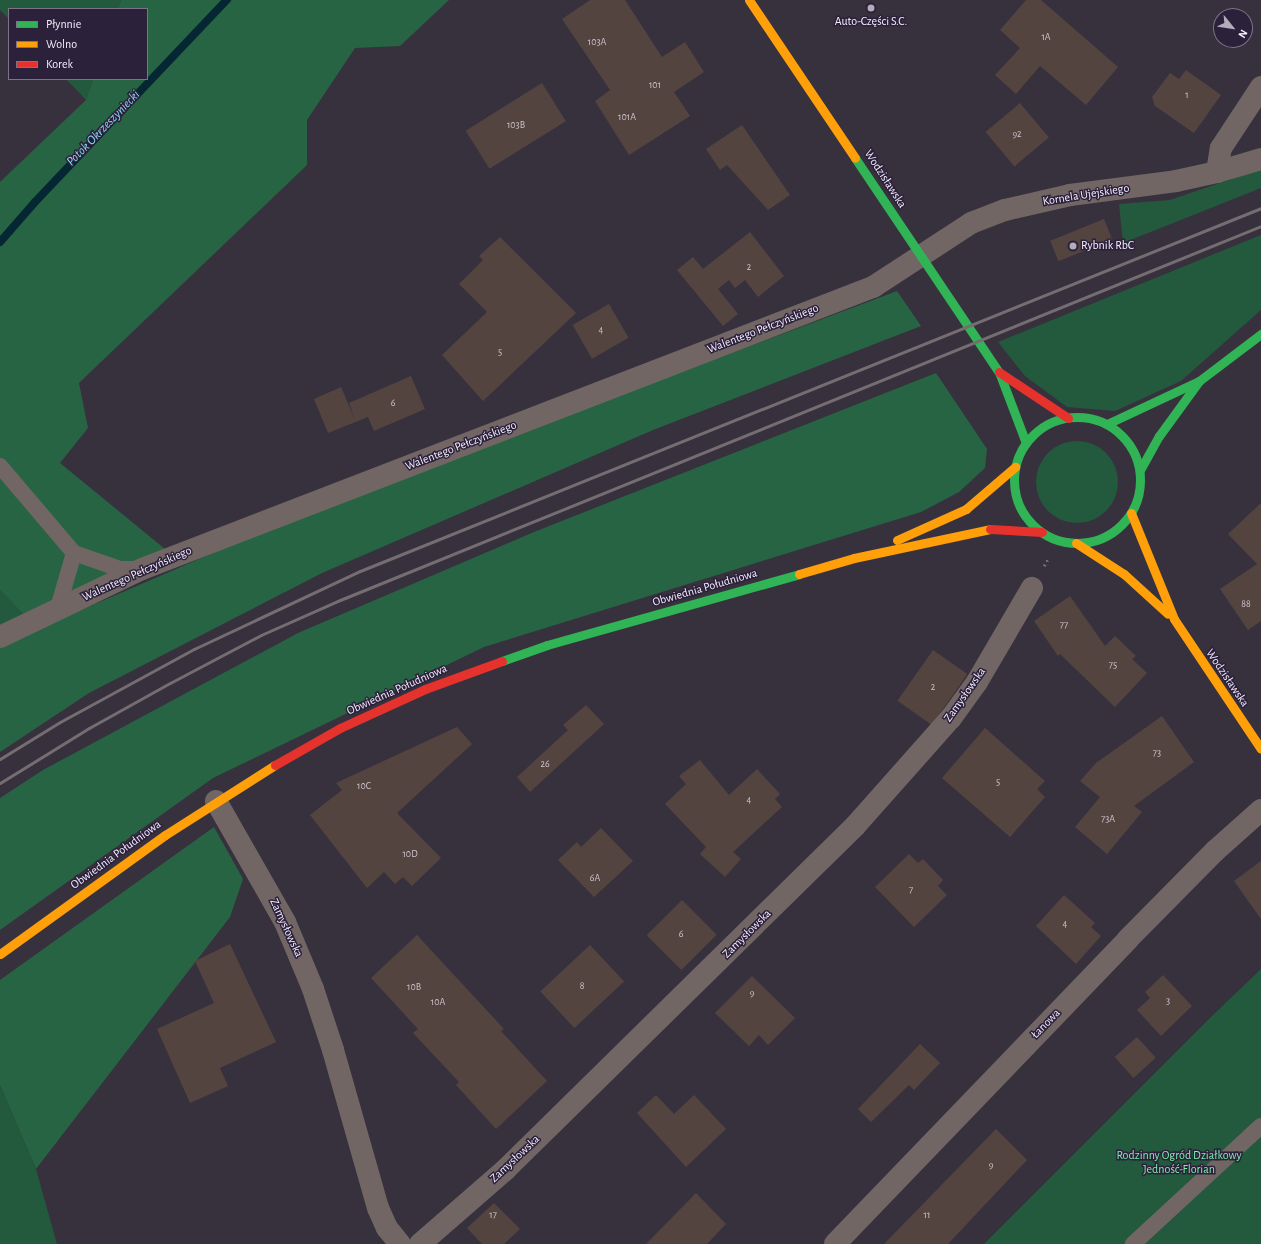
<!DOCTYPE html>
<html>
<head>
<meta charset="utf-8">
<style>
  body { margin:0 }
  #map { position:relative; width:1261px; height:1244px; overflow:hidden; background:#37313e; font-family:"Alegreya Sans",sans-serif }
  div>[style] { position:absolute }
  .green>* { inset:0; background:#23593c }
  .round { border-radius:50% }
  .forest>* { inset:0; background:#276444 }
  .stream>* { height:8px; margin:-4px; padding:0 4px; transform-origin:4px; border-radius:4px; background:#052733 }
  .building>* { inset:0; background:#544440; transform-origin:0 0 }
  .path>* { height:2.5px; margin-top:-1.25px; transform-origin:0; background:repeating-linear-gradient(90deg,#736b6f 0 2px,transparent 0 5px) }
  .lane>* { height:16px; margin:-8px; padding:0 8px; transform-origin:8px; border-radius:8px; background:#726665 }
  .street>* { height:22px; margin:-11px; padding:0 11px; transform-origin:11px; border-radius:11px; background:#726665 }
  .fast>* { height:9px; margin:-4.5px; padding:0 4.5px; transform-origin:4.5px; border-radius:4.5px; background:#30b455 }
  .fast>.ring { margin:-4.5px; padding:0; box-sizing:content-box; background:none; border:9px solid #30b455; border-radius:50% }
  .slow>* { height:9px; margin:-4.5px; padding:0 4.5px; transform-origin:4.5px; border-radius:4.5px; background:#ff9f0a }
  .jam>* { height:9px; margin:-4.5px; padding:0 4.5px; transform-origin:4.5px; border-radius:4.5px; background:#e5322d }
  .rail>* { height:3px; margin:-1.5px; padding:0 1.5px; transform-origin:1.5px; border-radius:1.5px; background:#756d71 }
  .dots>* { width:11px; height:11px; translate:-50% -50%; box-sizing:border-box; border:2px solid #2c213a; border-radius:50% }
  span { translate:-50% -50%; white-space:nowrap; text-align:center; line-height:1.15; -webkit-text-stroke:3px #2c213a; paint-order:stroke }
  .number-label { font-size:10px; color:#cdc4cf }
  .number-label span { -webkit-text-stroke-width:0 }
  .poi-label { font-size:12px; color:#f5eeff }
  .left { translate:0 -50%; text-align:left }
  .street-label { font-size:12px; color:#f5eeff }
  .park-label { font-size:12px; color:#7cf4ad }
  .water-label { font-size:13px; color:#8bdbf9; font-style:italic }
  .legend { position:absolute; left:8px; top:8px; width:140px; height:72px; box-sizing:border-box; background:#2c213a; border:1px solid #7c7389; margin:0; padding:5px 7px; list-style:none; font-size:12px; color:#f5eeff }
  .legend li { display:flex; align-items:center; gap:8px; height:20px }
  .legend b { width:20px; border:1px solid #7c7389 }
  .north { position:absolute; left:1213px; top:8px; width:40px; height:40px; box-sizing:border-box; background:#2c213a; border:1px solid #7c7389; border-radius:50%; rotate:120deg; font-size:11px; font-weight:700; line-height:16px; text-align:center; color:#f5eeff }
  .north::after { content:''; display:block; margin:auto; width:14px; height:18px; background:#b2acbb; clip-path:polygon(50% 0,100% 100%,50% 72%,0 100%) }
</style>
</head>
<body>
<div id="map">
  <div class="green">
    <i style="clip-path:polygon(0 0,121px 0,118px 9px,9px 9px,9px 19px,0 10px)"></i>
    <i style="clip-path:polygon(66px 79px,93px 79px,86px 100px)"></i>
    <i style="clip-path:polygon(1261px 169px,1261px 188px,1123px 243px,1119px 204px,1170px 200px)"></i>
    <i style="clip-path:polygon(1261px 235px,1261px 310px,1181px 381px,1115px 411px,1067px 407px,1025px 376px,998px 342px)"></i>
    <i class="round" style="left:1036px;top:441px;width:82px;height:82px"></i>
    <i style="clip-path:polygon(0 590px,23px 614px,0 626px)"></i>
    <i style="clip-path:polygon(1261px 969px,1261px 1244px,984px 1244px,1213px 1015px)"></i>
    <i style="clip-path:polygon(0 1085px,36px 1169px,57px 1244px,0 1244px)"></i>
  </div>
  <div class="forest">
    <i style="clip-path:polygon(121px 0,449px 0,400px 46px,355px 48px,307px 120px,307px 165px,79px 383px,88px 428px,60px 463px,165px 549px,23px 614px,0 590px,0 182px,86px 100px,93px 79px,147px 79px,147px 9px,118px 9px)"></i>
    <i style="clip-path:polygon(897px 291px,921px 326px,653px 430px,322px 573px,89px 693px,0 752px,0 645px,299px 516px)"></i>
    <i style="clip-path:polygon(936px 373px,987px 449px,985px 468px,959px 492px,921px 512px,484px 647px,213px 778px,0 930px,0 798px,43px 770px,298px 633px,534px 532px)"></i>
    <i style="clip-path:polygon(214px 827px,243px 879px,230px 917px,36px 1169px,0 1085px,0 980px)"></i>
  </div>
  <div class="stream">
    <i style="left:0;top:242px;width:53px;rotate:-48.8deg"></i>
    <i style="left:35px;top:202px;width:279px;rotate:-46.5deg"></i>
  </div>
  <div class="building">
    <i style="clip-path:polygon(590px 0,625px 0,662px 57px,685px 42px,704px 72px,674px 92px,690px 116px,629px 155px,595px 101px,610px 90px,562px 19px)"></i>
    <i style="clip-path:polygon(1026px 0,1041px 0,1118px 67px,1086px 105px,1040px 66px,1016px 94px,995px 75px,1020px 48px,1000px 30px)"></i>
    <i style="clip-path:polygon(1186px 70px,1221px 95px,1194px 133px,1155px 106px,1152px 97px,1170px 73px,1179px 79px)"></i>
    <i style="left:542px;top:83px;width:45px;height:90px;rotate:58deg"></i>
    <i style="left:1020px;top:103px;width:45px;height:45px;rotate:50deg"></i>
    <i style="clip-path:polygon(742px 125px,790px 195px,768px 210px,727px 165px,720px 170px,706px 149px)"></i>
    <i style="left:1104px;top:219px;width:22px;height:58px;rotate:68deg"></i>
    <i style="clip-path:polygon(750px 232px,784px 276px,758px 297px,745px 280px,735px 288px,729px 280px,718px 289px,738px 314px,723px 326px,677px 270px,693px 257px,703px 269px)"></i>
    <i style="clip-path:polygon(500px 237px,576px 313px,483px 401px,442px 355px,487px 312px,459px 284px,483px 260px,479px 256px)"></i>
    <i style="left:609px;top:304px;width:39px;height:42px;rotate:60deg"></i>
    <i style="clip-path:polygon(411px 376px,425px 409px,374px 431px,368px 417px,328px 433px,314px 399px,341px 387px,355px 420px,349px 403px)"></i>
    <i style="clip-path:polygon(1261px 503px,1261px 621px,1248px 630px,1220px 589px,1257px 564px,1228px 534px)"></i>
    <i style="clip-path:polygon(1070px 596px,1105px 646px,1115px 636px,1136px 656px,1132px 659px,1147px 673px,1115px 707px,1060px 654px,1058px 656px,1034px 621px)"></i>
    <i style="left:933px;top:650px;width:42px;height:62px;rotate:35deg"></i>
    <i style="clip-path:polygon(586px 705px,604px 724px,530px 792px,517px 777px,568px 730px,563px 725px)"></i>
    <i style="clip-path:polygon(1162px 716px,1194px 762px,1134px 806px,1142px 812px,1107px 854px,1075px 827px,1100px 797px,1080px 781px,1096px 763px)"></i>
    <i style="clip-path:polygon(457px 727px,472px 744px,397px 813px,441px 858px,412px 886px,403px 877px,395px 884px,384px 872px,367px 888px,310px 815px,342px 790px,336px 783px)"></i>
    <i style="clip-path:polygon(985px 728px,1045px 781px,1037px 789px,1045px 797px,1010px 837px,942px 778px)"></i>
    <i style="clip-path:polygon(700px 760px,729px 795px,757px 769px,780px 794px,775px 799px,782px 807px,733px 852px,741px 859px,725px 877px,700px 854px,706px 847px,665px 804px,686px 784px,679px 776px)"></i>
    <i style="clip-path:polygon(601px 828px,633px 861px,594px 897px,558px 860px,577px 842px,581px 847px)"></i>
    <i style="clip-path:polygon(909px 854px,918px 863px,923px 859px,943px 880px,938px 886px,947px 895px,914px 927px,875px 887px)"></i>
    <i style="clip-path:polygon(1261px 861px,1261px 919px,1234px 881px)"></i>
    <i style="clip-path:polygon(1064px 895px,1095px 923px,1091px 927px,1101px 936px,1076px 964px,1036px 926px)"></i>
    <i style="left:682px;top:900px;width:49px;height:50px;rotate:45deg"></i>
    <i style="clip-path:polygon(417px 935px,504px 1029px,501px 1031px,547px 1081px,496px 1129px,456px 1085px,459px 1082px,413px 1033px,418px 1029px,371px 978px)"></i>
    <i style="clip-path:polygon(230px 944px,276px 1042px,220px 1068px,228px 1086px,190px 1103px,157px 1029px,214px 1003px,195px 961px)"></i>
    <i style="left:590px;top:945px;width:50px;height:68px;rotate:47deg"></i>
    <i style="clip-path:polygon(1163px 975px,1192px 1006px,1161px 1036px,1137px 1010px,1150px 998px,1145px 992px)"></i>
    <i style="clip-path:polygon(752px 976px,795px 1018px,768px 1045px,759px 1035px,749px 1046px,715px 1013px)"></i>
    <i style="left:1137px;top:1037px;width:28px;height:30px;rotate:48deg"></i>
    <i style="clip-path:polygon(920px 1044px,940px 1063px,914px 1090px,909px 1085px,871px 1122px,858px 1109px)"></i>
    <i style="clip-path:polygon(656px 1095px,674px 1114px,694px 1095px,726px 1129px,686px 1167px,637px 1113px)"></i>
    <i style="clip-path:polygon(996px 1129px,1027px 1160px,948px 1244px,884px 1244px)"></i>
    <i style="clip-path:polygon(696px 1193px,726px 1224px,707px 1244px,646px 1244px)"></i>
    <i style="clip-path:polygon(494px 1203px,520px 1229px,504px 1244px,482px 1244px,467px 1228px)"></i>
  </div>
  <div class="path">
    <i style="left:1044px;top:566px;width:10px;rotate:-61deg"></i>
  </div>
  <div class="lane">
    <i style="left:0;top:466px;width:114px;rotate:49.6deg"></i>
    <i style="left:74px;top:553px;width:49px;rotate:19.2deg"></i>
    <i style="left:120px;top:569px;width:20px"></i>
    <i style="left:58px;top:608px;width:57px;rotate:-73.8deg"></i>
    <i style="left:1133px;top:1244px;width:174px;rotate:-42.7deg"></i>
  </div>
  <div class="street">
    <i style="left:1217px;top:172px;width:24px;rotate:-81deg"></i>
    <i style="left:1221px;top:148px;width:73px;rotate:-56.7deg"></i>
    <i style="left:0;top:637px;width:157px;rotate:-25.6deg"></i>
    <i style="left:142px;top:569px;width:784px;rotate:-21.1deg"></i>
    <i style="left:873px;top:287px;width:117px;rotate:-33.1deg"></i>
    <i style="left:971px;top:223px;width:36px;rotate:-21deg"></i>
    <i style="left:1005px;top:210px;width:67px;rotate:-13deg"></i>
    <i style="left:1070px;top:195px;width:107px;rotate:-7.5deg"></i>
    <i style="left:1176px;top:181px;width:42px;rotate:-12.4deg"></i>
    <i style="left:1217px;top:172px;width:46px;rotate:-16.5deg"></i>
    <i style="left:216px;top:801px;width:139px;rotate:60.3deg"></i>
    <i style="left:285px;top:922px;width:73px;rotate:67.3deg"></i>
    <i style="left:313px;top:989px;width:64px;rotate:71.8deg"></i>
    <i style="left:333px;top:1050px;width:164px;rotate:74.1deg"></i>
    <i style="left:378px;top:1208px;width:22px;rotate:66deg"></i>
    <i style="left:387px;top:1228px;width:21px;rotate:51deg"></i>
    <i style="left:420px;top:1244px;width:113px;rotate:-41deg"></i>
    <i style="left:505px;top:1170px;width:491px;rotate:-44.5deg"></i>
    <i style="left:855px;top:826px;width:144px;rotate:-48.4deg"></i>
    <i style="left:951px;top:718px;width:44px;rotate:-54.2deg"></i>
    <i style="left:977px;top:682px;width:109px;rotate:-59.7deg"></i>
    <i style="left:835px;top:1244px;width:423px;rotate:-46.1deg"></i>
    <i style="left:1128px;top:939px;width:124px;rotate:-45.3deg"></i>
    <i style="left:1215px;top:851px;width:62px;rotate:-41.7deg"></i>
  </div>
  <div class="fast">
    <i style="left:855px;top:158px;width:258px;rotate:56.1deg"></i>
    <i style="left:999px;top:372px;width:76px;rotate:69.2deg"></i>
    <i class="ring" style="left:1014px;top:417px;width:117px;height:117px"></i>
    <i style="left:1107px;top:424px;width:102px;rotate:-25.1deg"></i>
    <i style="left:1199px;top:381px;width:78px;rotate:-37.2deg"></i>
    <i style="left:1140px;top:470px;width:39px;rotate:-61deg"></i>
    <i style="left:1159px;top:436px;width:68px;rotate:-54deg"></i>
    <i style="left:502px;top:661px;width:48px;rotate:-19.6deg"></i>
    <i style="left:547px;top:645px;width:262px;rotate:-15.7deg"></i>
  </div>
  <div class="slow">
    <i style="left:749px;top:0;width:190px;rotate:56.1deg"></i>
    <i style="left:1131px;top:513px;width:114px;rotate:67.9deg"></i>
    <i style="left:1174px;top:619px;width:156px;rotate:56.2deg"></i>
    <i style="left:897px;top:540px;width:76px;rotate:-24.2deg"></i>
    <i style="left:966px;top:509px;width:65px;rotate:-40.6deg"></i>
    <i style="left:1076px;top:543px;width:57px;rotate:32.9deg"></i>
    <i style="left:1124px;top:574px;width:59px;rotate:42.3deg"></i>
    <i style="left:799px;top:574px;width:57px;rotate:-16.2deg"></i>
    <i style="left:854px;top:558px;width:139px;rotate:-12deg"></i>
    <i style="left:0;top:954px;width:203px;rotate:-35.8deg"></i>
    <i style="left:165px;top:835px;width:130px;rotate:-32.5deg"></i>
  </div>
  <div class="jam">
    <i style="left:999px;top:372px;width:83px;rotate:33.7deg"></i>
    <i style="left:990px;top:529px;width:52px;rotate:3.3deg"></i>
    <i style="left:275px;top:765px;width:75px;rotate:-29.6deg"></i>
    <i style="left:340px;top:728px;width:94px;rotate:-24.6deg"></i>
    <i style="left:425px;top:689px;width:82px;rotate:-20deg"></i>
  </div>
  <div class="rail">
    <i style="left:0;top:759px;width:70px;rotate:-31.7deg"></i>
    <i style="left:60px;top:722px;width:153px;rotate:-28.6deg"></i>
    <i style="left:194px;top:649px;width:183px;rotate:-25.2deg"></i>
    <i style="left:360px;top:571px;width:971px;rotate:-21.94deg"></i>
    <i style="left:0;top:783px;width:105px;rotate:-31.7deg"></i>
    <i style="left:89px;top:728px;width:93px;rotate:-29.1deg"></i>
    <i style="left:170px;top:683px;width:103px;rotate:-27.8deg"></i>
    <i style="left:261px;top:635px;width:86px;rotate:-23.9deg"></i>
    <i style="left:340px;top:600px;width:994px;rotate:-22.1deg"></i>
  </div>
  <div class="dots">
    <i style="left:871px;top:8px;background:#b2acbb"></i>
    <i style="left:1073px;top:246px;background:#b2acbb"></i>
  </div>
  <div class="number-label">
    <span style="left:1046px;top:38px">1A</span>
    <span style="left:597px;top:43px">103A</span>
    <span style="left:655px;top:86px">101</span>
    <span style="left:1187px;top:96px">1</span>
    <span style="left:627px;top:118px">101A</span>
    <span style="left:516px;top:126px">103B</span>
    <span style="left:1017px;top:135px">92</span>
    <span style="left:749px;top:268px">2</span>
    <span style="left:601px;top:331px">4</span>
    <span style="left:500px;top:353px">5</span>
    <span style="left:393px;top:404px">6</span>
    <span style="left:1246px;top:605px">88</span>
    <span style="left:1064px;top:626px">77</span>
    <span style="left:1113px;top:666px">75</span>
    <span style="left:933px;top:688px">2</span>
    <span style="left:1157px;top:754px">73</span>
    <span style="left:545px;top:765px">26</span>
    <span style="left:998px;top:783px">5</span>
    <span style="left:364px;top:787px">10C</span>
    <span style="left:749px;top:801px">4</span>
    <span style="left:1108px;top:820px">73A</span>
    <span style="left:410px;top:855px">10D</span>
    <span style="left:595px;top:879px">6A</span>
    <span style="left:911px;top:891px">7</span>
    <span style="left:1065px;top:925px">4</span>
    <span style="left:681px;top:935px">6</span>
    <span style="left:582px;top:987px">8</span>
    <span style="left:414px;top:988px">10B</span>
    <span style="left:752px;top:994px">9</span>
    <span style="left:1168px;top:1002px">3</span>
    <span style="left:438px;top:1003px">10A</span>
    <span style="left:991px;top:1166px">9</span>
    <span style="left:493px;top:1216px">17</span>
    <span style="left:927px;top:1216px">11</span>
  </div>
  <div class="poi-label">
    <span style="left:871px;top:22px">Auto-Części S.C.</span>
    <span class="left" style="left:1081px;top:246px">Rybnik RbC</span>
  </div>
  <div class="street-label">
    <span style="left:885px;top:179px;rotate:57deg">Wodzisławska</span>
    <span style="left:1086px;top:195px;rotate:-9deg">Kornela Ujejskiego</span>
    <span style="left:763px;top:329px;rotate:-21deg">Walentego Pełczyńskiego</span>
    <span style="left:461px;top:446px;rotate:-21deg">Walentego Pełczyńskiego</span>
    <span style="left:137px;top:574px;rotate:-24deg">Walentego Pełczyńskiego</span>
    <span style="left:705px;top:588px;rotate:-16deg">Obwiednia Południowa</span>
    <span style="left:1227px;top:678px;rotate:56deg">Wodzisławska</span>
    <span style="left:397px;top:690px;rotate:-24deg">Obwiednia Południowa</span>
    <span style="left:965px;top:695px;rotate:-55deg">Zamysłowska</span>
    <span style="left:116px;top:855px;rotate:-36deg">Obwiednia Południowa</span>
    <span style="left:286px;top:928px;rotate:65deg">Zamysłowska</span>
    <span style="left:747px;top:934px;rotate:-45deg">Zamysłowska</span>
    <span style="left:1046px;top:1024px;rotate:-46deg">Łanowa</span>
    <span style="left:515px;top:1159px;rotate:-43deg">Zamysłowska</span>
  </div>
  <div class="park-label">
    <span style="left:1179px;top:1163px">Rodzinny Ogród Działkowy<br>Jedność-Florian</span>
  </div>
  <div class="water-label">
    <span style="left:104px;top:129px;rotate:-46deg">Potok Okrzeszyniecki</span>
  </div>
  <ul class="legend">
  <li><b style="height:5px;background:#30b455"></b>Płynnie</li>
  <li><b style="height:5px;background:#ff9f0a"></b>Wolno</li>
  <li><b style="height:5px;background:#e5322d"></b>Korek</li>
  </ul>
  <div class="north">N</div>
</div>
</body>
</html>
